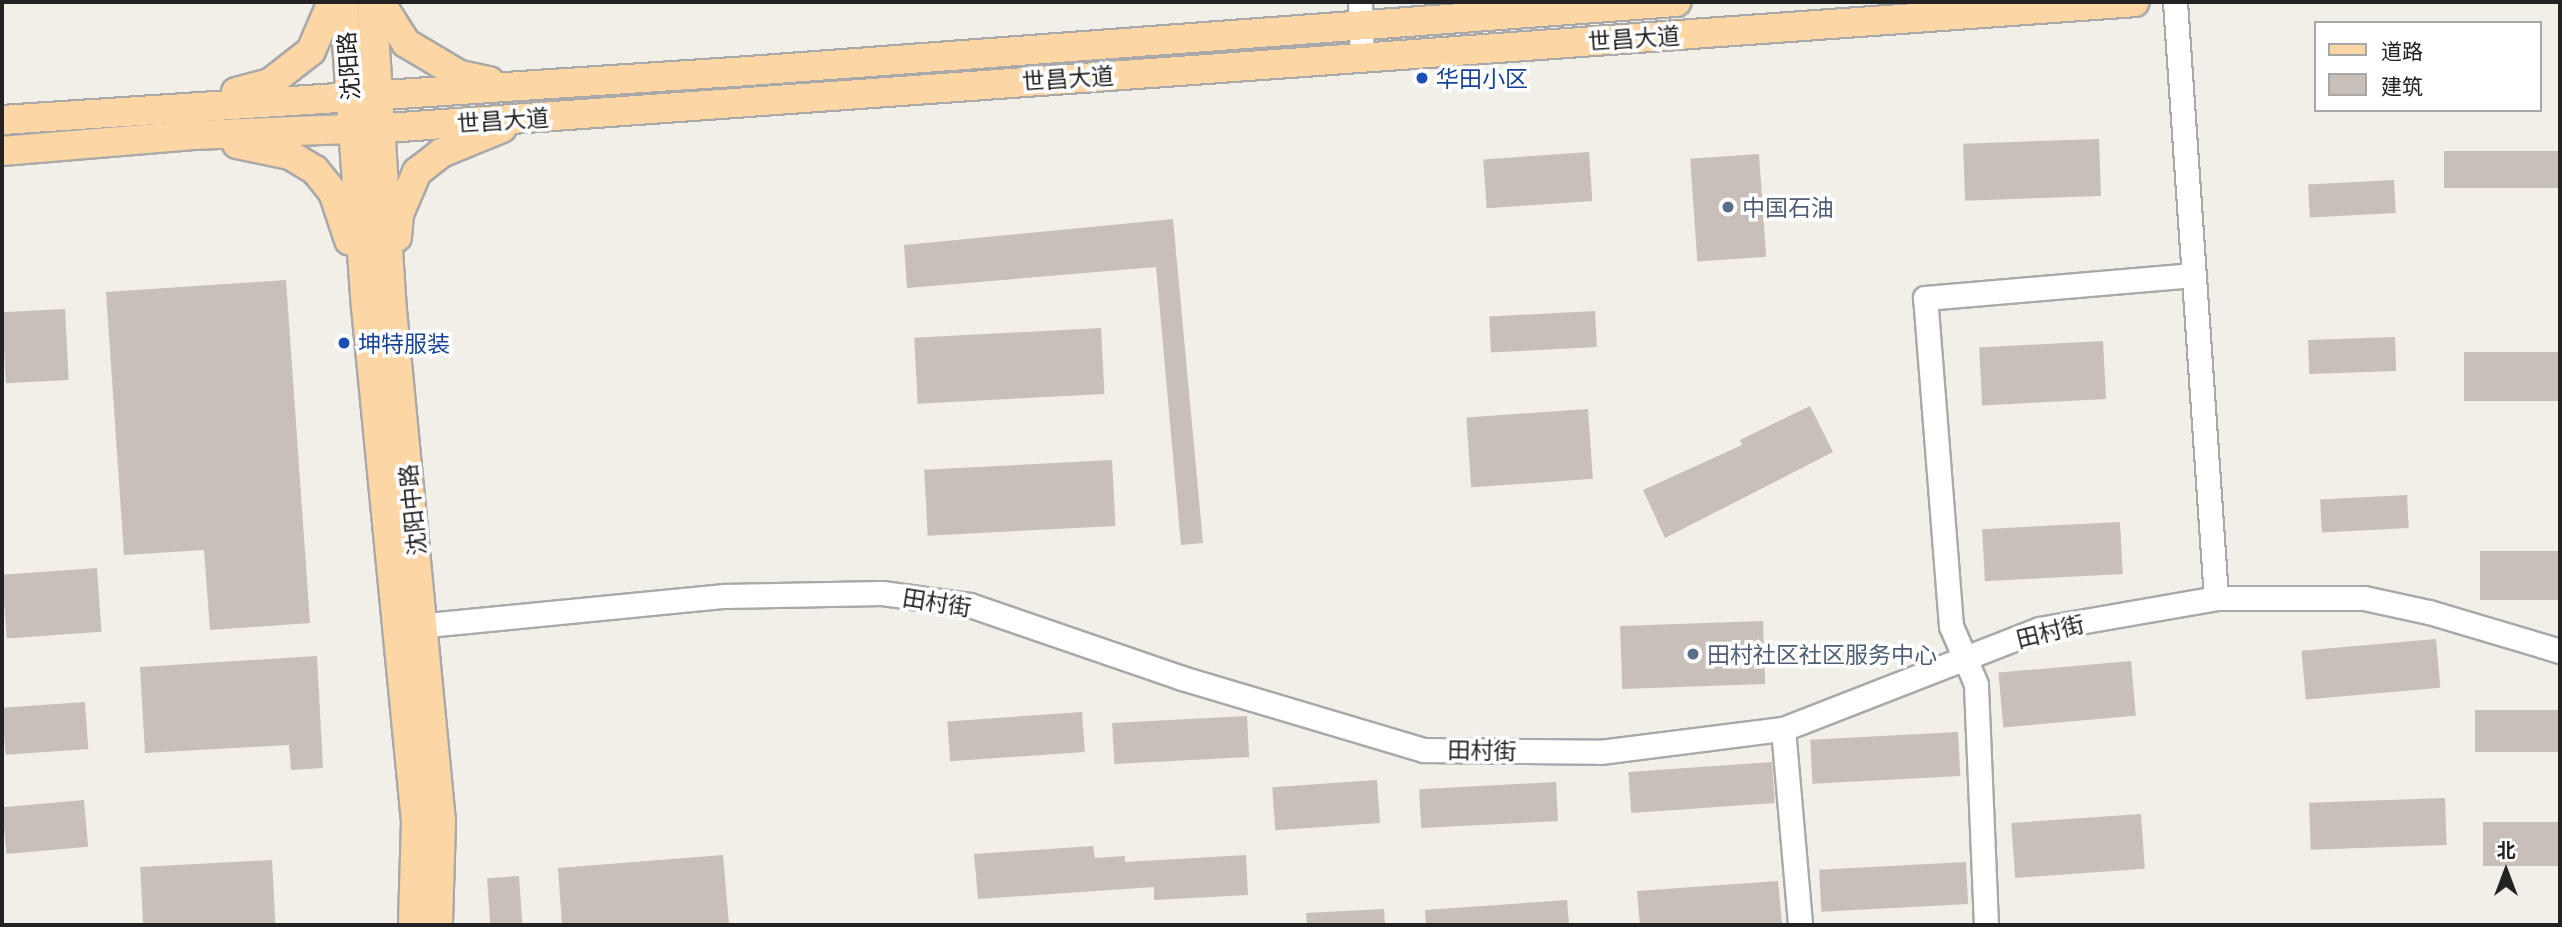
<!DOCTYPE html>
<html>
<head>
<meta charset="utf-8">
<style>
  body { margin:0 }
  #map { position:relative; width:2562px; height:927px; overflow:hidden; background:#f2efe9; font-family:"IBM Plex Sans","Noto Sans SC",sans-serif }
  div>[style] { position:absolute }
  .building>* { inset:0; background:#c7bfb8; transform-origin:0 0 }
  .roads { filter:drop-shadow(2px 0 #a9a9a9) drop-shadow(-2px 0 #a9a9a9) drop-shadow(0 2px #a9a9a9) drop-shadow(0 -2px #a9a9a9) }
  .minor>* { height:23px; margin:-11.5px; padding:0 11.5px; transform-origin:11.5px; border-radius:11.5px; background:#fff }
  .major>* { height:28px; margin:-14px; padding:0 14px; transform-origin:14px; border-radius:14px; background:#fcd6a4 }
  .dots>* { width:19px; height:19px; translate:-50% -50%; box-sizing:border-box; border:4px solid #fff; border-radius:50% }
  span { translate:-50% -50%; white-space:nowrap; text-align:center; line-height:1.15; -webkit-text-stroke:7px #fff; paint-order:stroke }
  .street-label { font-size:23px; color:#222 }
  .transit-label { font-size:23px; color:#164399 }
  .left { translate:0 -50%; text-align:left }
  .service-label { font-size:23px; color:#4e5e75 }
  .frame { position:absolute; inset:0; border:4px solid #222; pointer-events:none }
  .legend { position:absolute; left:2314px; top:21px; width:228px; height:91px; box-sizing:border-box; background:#fff; border:2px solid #a7a7a7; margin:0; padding:9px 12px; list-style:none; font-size:21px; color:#222 }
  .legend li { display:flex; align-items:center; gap:14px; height:35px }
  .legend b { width:35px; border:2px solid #a7a7a7 }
  .north { position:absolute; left:2471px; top:836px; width:70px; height:70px; -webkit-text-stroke:5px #fff; paint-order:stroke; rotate:0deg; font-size:19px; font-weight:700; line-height:28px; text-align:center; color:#222 }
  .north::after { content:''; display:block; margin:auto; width:24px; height:32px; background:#222; clip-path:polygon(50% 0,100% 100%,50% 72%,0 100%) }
</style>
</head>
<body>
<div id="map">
  <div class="building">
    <i style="left:2099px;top:139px;width:57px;height:136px;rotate:88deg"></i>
    <i style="left:2560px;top:151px;width:37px;height:116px;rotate:90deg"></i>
    <i style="left:1589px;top:152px;width:49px;height:106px;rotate:86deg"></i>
    <i style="left:1759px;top:154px;width:103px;height:69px;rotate:86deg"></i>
    <i style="left:2394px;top:180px;width:33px;height:86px;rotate:87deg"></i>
    <i style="clip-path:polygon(1173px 219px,1203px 543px,1181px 545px,1156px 267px,907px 288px,904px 245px)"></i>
    <i style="clip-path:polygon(286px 280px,310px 623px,210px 630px,204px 550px,124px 555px,106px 292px)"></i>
    <i style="left:65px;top:309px;width:71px;height:63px;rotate:87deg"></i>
    <i style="left:1595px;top:311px;width:36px;height:106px;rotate:87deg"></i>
    <i style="left:1101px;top:328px;width:66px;height:187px;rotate:87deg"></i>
    <i style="left:2395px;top:337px;width:34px;height:87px;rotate:88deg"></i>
    <i style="left:2103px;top:341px;width:58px;height:124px;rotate:87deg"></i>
    <i style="left:2560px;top:352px;width:49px;height:96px;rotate:90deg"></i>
    <i style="clip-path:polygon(1810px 406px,1833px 452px,1665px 538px,1643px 490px,1742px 445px,1740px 440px)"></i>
    <i style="left:1588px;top:409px;width:70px;height:122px;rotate:86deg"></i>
    <i style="left:1112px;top:460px;width:66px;height:188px;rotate:87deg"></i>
    <i style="left:2407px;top:495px;width:33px;height:87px;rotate:87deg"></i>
    <i style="left:2120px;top:522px;width:52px;height:138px;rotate:87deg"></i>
    <i style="left:2560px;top:551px;width:49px;height:80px;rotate:90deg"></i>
    <i style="left:97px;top:568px;width:64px;height:95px;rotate:86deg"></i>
    <i style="left:1763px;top:621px;width:63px;height:143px;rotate:88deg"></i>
    <i style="left:2436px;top:639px;width:49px;height:135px;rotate:85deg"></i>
    <i style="clip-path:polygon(317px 656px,323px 768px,291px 770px,289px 745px,145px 753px,140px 667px)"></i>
    <i style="left:2131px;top:661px;width:55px;height:133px;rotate:85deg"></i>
    <i style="left:85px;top:702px;width:47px;height:83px;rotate:86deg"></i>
    <i style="left:2560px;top:710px;width:42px;height:85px;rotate:90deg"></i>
    <i style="left:1082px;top:712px;width:40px;height:135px;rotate:86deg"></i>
    <i style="left:1247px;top:716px;width:41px;height:135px;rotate:87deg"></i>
    <i style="left:1958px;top:732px;width:44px;height:148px;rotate:87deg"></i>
    <i style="left:1772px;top:762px;width:41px;height:144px;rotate:86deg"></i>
    <i style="left:1377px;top:780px;width:43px;height:105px;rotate:86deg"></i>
    <i style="left:1556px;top:782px;width:39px;height:137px;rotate:87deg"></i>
    <i style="left:2445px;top:798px;width:47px;height:136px;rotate:88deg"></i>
    <i style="left:84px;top:800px;width:47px;height:82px;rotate:85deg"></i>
    <i style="left:2141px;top:814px;width:55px;height:130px;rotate:86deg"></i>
    <i style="left:2560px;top:822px;width:44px;height:77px;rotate:90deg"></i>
    <i style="clip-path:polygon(1093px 846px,1095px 858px,1125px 856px,1125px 862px,1246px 855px,1248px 895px,1154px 900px,1154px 887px,978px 899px,974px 854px)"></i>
    <i style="clip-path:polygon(723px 855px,729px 925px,562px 925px,558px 868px)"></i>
    <i style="left:272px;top:860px;width:65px;height:132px;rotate:87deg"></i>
    <i style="left:1966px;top:862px;width:42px;height:147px;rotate:87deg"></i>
    <i style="left:519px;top:876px;width:49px;height:32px;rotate:86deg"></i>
    <i style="clip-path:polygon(1778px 881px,1782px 923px,1640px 925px,1637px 891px)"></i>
    <i style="clip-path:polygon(1567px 900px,1569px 925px,1426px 925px,1425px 910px)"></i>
    <i style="clip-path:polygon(1384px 909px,1385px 925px,1307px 925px,1306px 913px)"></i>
  </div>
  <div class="roads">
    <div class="minor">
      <i style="left:1360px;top:2px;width:55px;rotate:87.9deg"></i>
      <i style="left:2175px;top:2px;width:597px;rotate:86.06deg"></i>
      <i style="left:407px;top:627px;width:319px;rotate:-5.6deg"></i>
      <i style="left:724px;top:596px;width:158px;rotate:-1.1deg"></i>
      <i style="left:882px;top:593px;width:89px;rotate:7.8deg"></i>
      <i style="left:970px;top:605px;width:224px;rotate:19deg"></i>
      <i style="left:1182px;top:678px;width:252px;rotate:16.6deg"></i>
      <i style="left:1423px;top:750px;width:177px;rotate:0.6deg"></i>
      <i style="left:1600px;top:752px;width:184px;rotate:-7.2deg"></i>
      <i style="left:1783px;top:729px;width:275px;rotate:-21.3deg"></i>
      <i style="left:2039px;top:629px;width:180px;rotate:-9.9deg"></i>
      <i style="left:2216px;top:598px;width:148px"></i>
      <i style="left:2364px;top:598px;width:66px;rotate:12.2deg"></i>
      <i style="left:2429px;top:612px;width:137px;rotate:16.6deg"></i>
      <i style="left:1783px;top:729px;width:197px;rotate:85deg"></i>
      <i style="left:1986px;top:925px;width:241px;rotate:-92.4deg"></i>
      <i style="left:1976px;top:684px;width:63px;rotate:-113.3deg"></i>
      <i style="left:1951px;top:626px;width:329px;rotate:-94.5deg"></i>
      <i style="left:1925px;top:298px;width:270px;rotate:-4.9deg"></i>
    </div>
    <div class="major">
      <i style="left:344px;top:2px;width:306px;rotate:85.9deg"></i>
      <i style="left:366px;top:307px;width:517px;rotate:84.45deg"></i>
      <i style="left:416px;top:822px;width:103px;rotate:91.7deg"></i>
      <i style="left:372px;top:2px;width:309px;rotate:86.3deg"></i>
      <i style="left:392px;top:310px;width:514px;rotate:84.53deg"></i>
      <i style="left:441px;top:822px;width:103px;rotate:91.7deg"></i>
      <i style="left:380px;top:2px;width:49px;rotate:57.6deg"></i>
      <i style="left:406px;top:43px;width:63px;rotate:30.7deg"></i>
      <i style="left:460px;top:75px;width:30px;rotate:12deg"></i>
      <i style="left:236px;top:92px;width:35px;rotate:-15deg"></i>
      <i style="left:270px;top:83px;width:52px;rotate:-38deg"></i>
      <i style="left:311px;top:51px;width:53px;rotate:-66.8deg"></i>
      <i style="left:2px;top:120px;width:749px;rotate:-3.75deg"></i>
      <i style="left:749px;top:71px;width:930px;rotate:-4.26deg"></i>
      <i style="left:237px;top:144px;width:54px;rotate:11.7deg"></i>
      <i style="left:290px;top:155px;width:29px;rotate:31deg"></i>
      <i style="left:315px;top:170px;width:28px;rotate:51deg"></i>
      <i style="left:333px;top:192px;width:51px;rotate:71.6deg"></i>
      <i style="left:2px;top:151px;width:192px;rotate:-4.8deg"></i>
      <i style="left:193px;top:135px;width:208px;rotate:-2.2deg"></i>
      <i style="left:401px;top:127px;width:1738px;rotate:-4.12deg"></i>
      <i style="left:397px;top:237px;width:23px;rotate:-85deg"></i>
      <i style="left:399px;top:214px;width:46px;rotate:-66.8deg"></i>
      <i style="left:417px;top:172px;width:31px;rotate:-38deg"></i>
      <i style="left:441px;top:153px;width:66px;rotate:-22.3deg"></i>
    </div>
  </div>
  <div class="dots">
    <i style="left:1422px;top:78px;background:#1a4fb4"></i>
    <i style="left:1728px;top:207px;background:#5c6f8a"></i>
    <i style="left:344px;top:343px;background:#1a4fb4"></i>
    <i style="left:1693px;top:654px;background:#5c6f8a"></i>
  </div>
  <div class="street-label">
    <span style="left:1634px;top:38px;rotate:-4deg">世昌大道</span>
    <span style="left:348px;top:66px;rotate:-94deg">沈阳路</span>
    <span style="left:1068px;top:78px;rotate:-4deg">世昌大道</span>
    <span style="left:503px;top:120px;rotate:-4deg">世昌大道</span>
    <span style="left:412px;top:510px;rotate:-96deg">沈阳中路</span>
    <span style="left:937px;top:602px;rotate:9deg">田村街</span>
    <span style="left:2050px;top:631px;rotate:-14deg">田村街</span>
    <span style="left:1482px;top:750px;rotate:1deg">田村街</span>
  </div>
  <div class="transit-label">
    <span class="left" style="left:1436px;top:78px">华田小区</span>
    <span class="left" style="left:358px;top:343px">坤特服装</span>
  </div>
  <div class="service-label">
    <span class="left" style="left:1742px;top:207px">中国石油</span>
    <span class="left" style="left:1707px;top:654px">田村社区社区服务中心</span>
  </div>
  <div class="frame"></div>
  <ul class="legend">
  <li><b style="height:9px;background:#fcd6a4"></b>道路</li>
  <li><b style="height:19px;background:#c7bfb8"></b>建筑</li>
  </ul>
  <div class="north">北</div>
</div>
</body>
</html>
